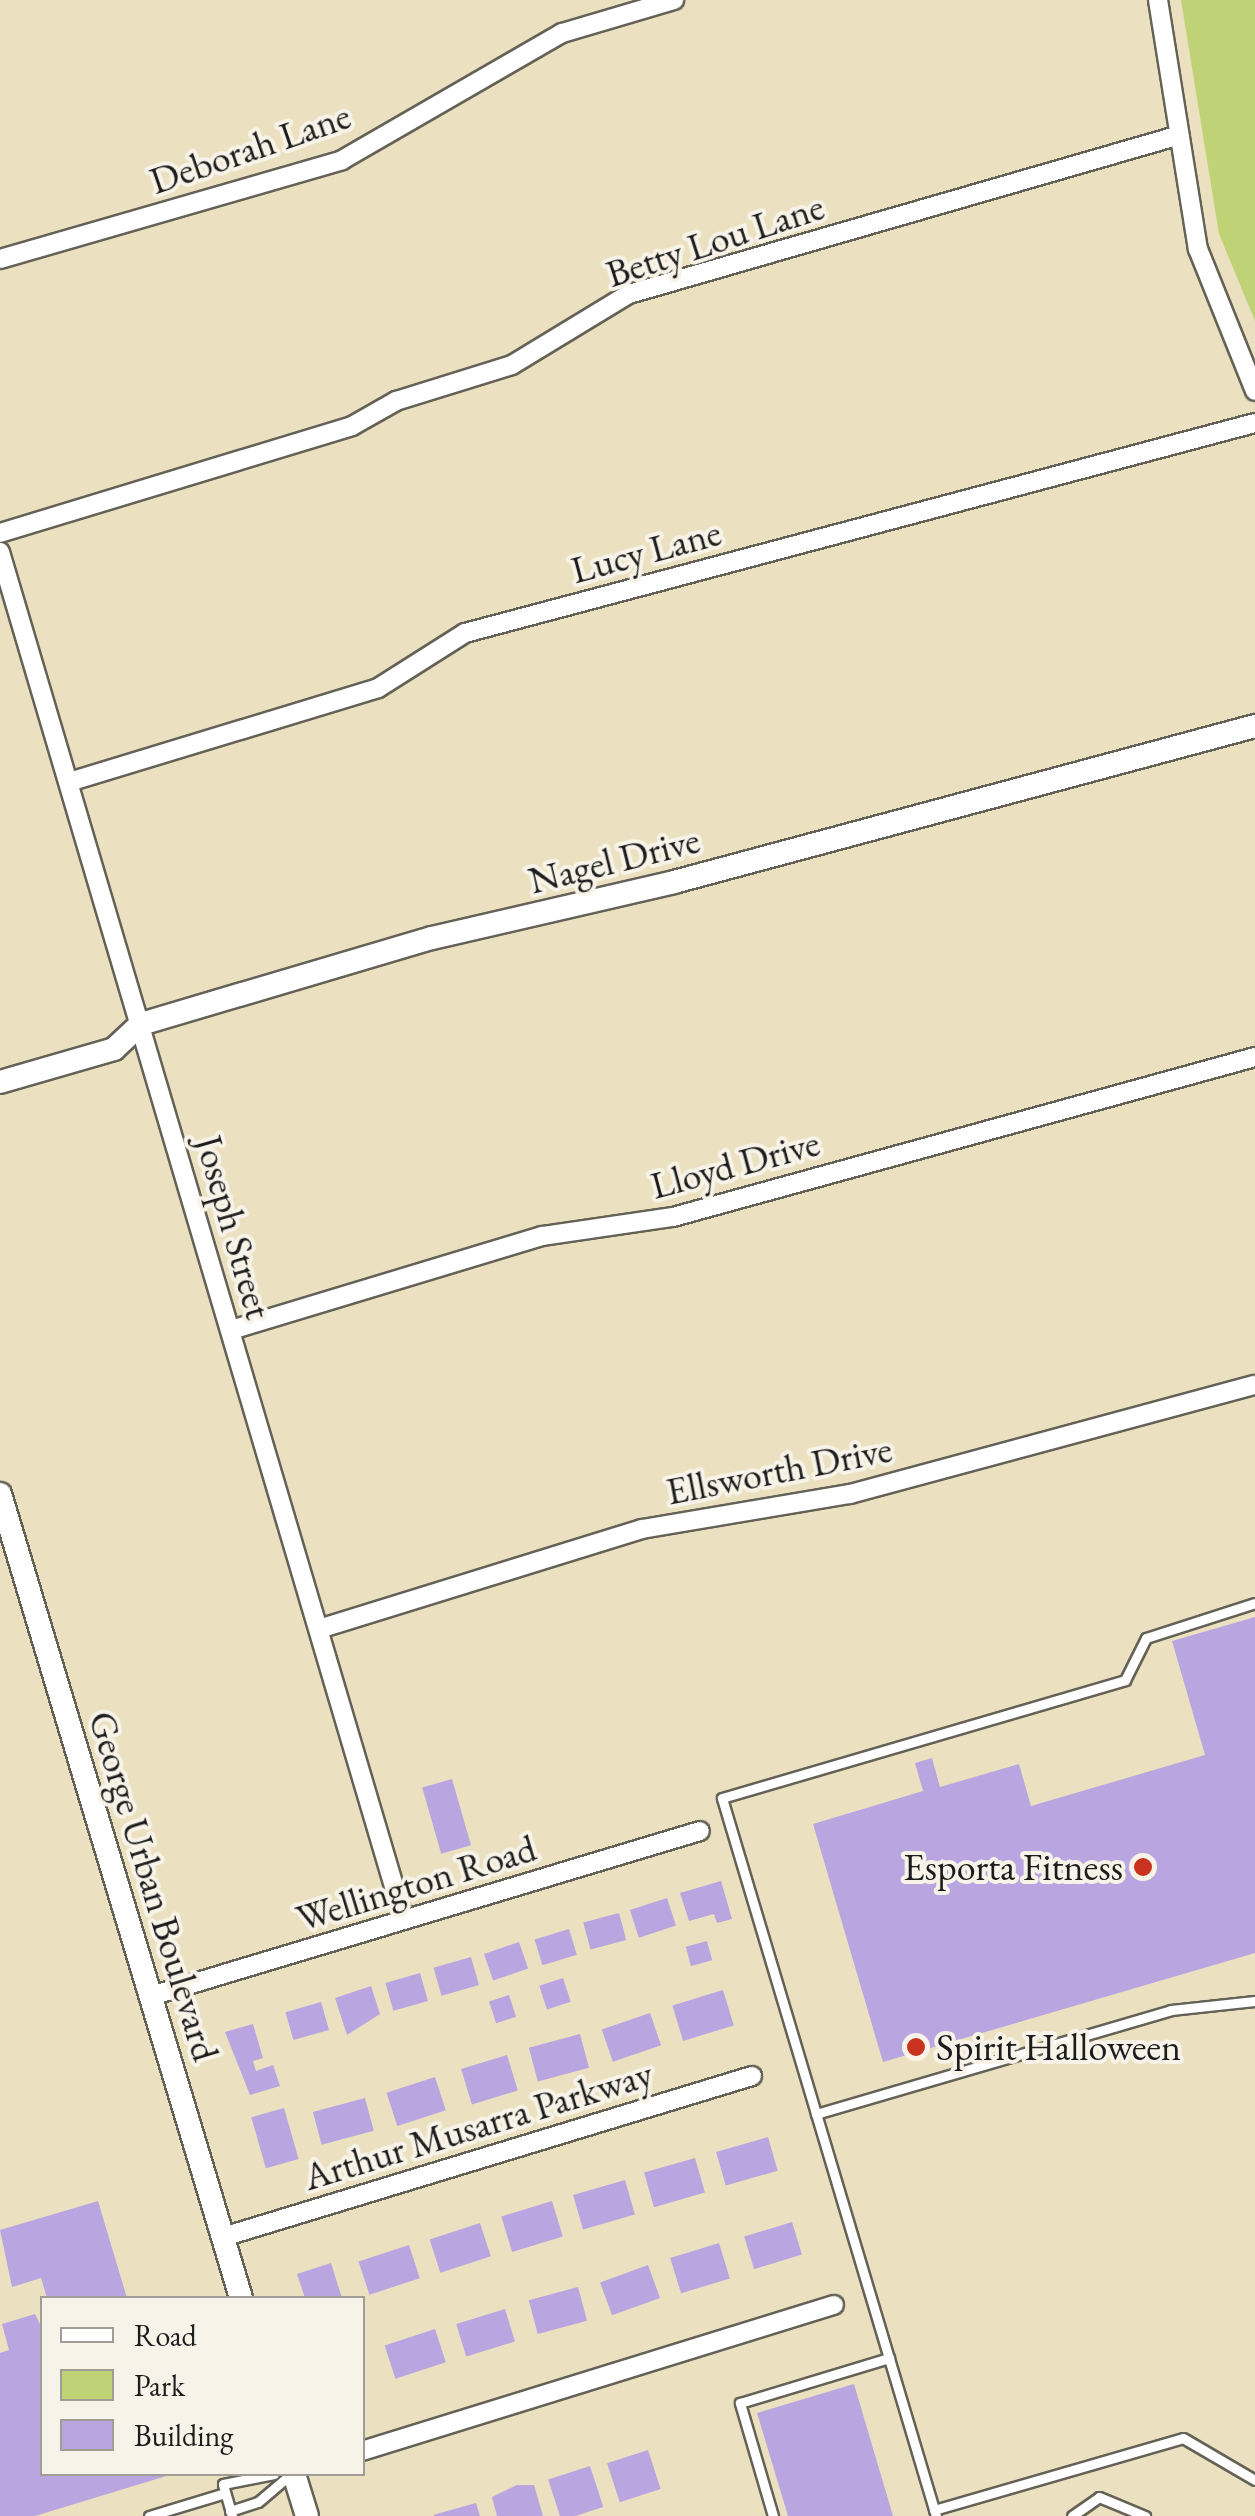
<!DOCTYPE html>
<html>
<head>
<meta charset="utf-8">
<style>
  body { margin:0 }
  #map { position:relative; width:1255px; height:2516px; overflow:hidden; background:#ebe1c1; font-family:"EB Garamond",serif }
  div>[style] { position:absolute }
  .green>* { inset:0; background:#c0d276 }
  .building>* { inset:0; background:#b9a5e0; transform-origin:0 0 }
  .roads { filter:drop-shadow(2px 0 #646156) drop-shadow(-2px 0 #646156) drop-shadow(0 2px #646156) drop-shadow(0 -2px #646156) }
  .service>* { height:9px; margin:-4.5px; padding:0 4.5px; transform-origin:4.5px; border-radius:4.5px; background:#fff }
  .minor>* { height:18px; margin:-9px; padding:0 9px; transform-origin:9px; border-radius:9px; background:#fff }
  .tertiary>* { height:22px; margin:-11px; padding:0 11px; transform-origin:11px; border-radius:11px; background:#fff }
  .dots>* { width:28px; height:28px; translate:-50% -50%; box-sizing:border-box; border:5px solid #f7f3e8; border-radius:50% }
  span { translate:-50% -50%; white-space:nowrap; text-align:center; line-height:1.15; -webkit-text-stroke:8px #f7f3e8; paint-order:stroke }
  .street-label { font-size:38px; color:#1c1c1c }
  .poi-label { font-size:38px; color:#1c1c1c }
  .right { translate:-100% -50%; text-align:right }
  .left { translate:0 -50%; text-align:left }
  .legend { position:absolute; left:40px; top:2296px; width:325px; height:180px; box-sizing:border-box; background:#f7f3e8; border:2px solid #9f9d96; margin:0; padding:12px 18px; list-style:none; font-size:30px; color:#1c1c1c }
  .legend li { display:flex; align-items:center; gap:20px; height:50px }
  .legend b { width:50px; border:2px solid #9f9d96 }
</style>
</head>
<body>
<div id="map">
  <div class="green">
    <i style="clip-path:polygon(1181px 0,1255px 0,1255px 321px,1219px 234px)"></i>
  </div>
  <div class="building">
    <i style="clip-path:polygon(1255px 1617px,1255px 1953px,883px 2062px,813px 1824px,923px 1791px,915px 1763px,932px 1758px,940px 1787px,1019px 1764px,1031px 1806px,1205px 1755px,1172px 1641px)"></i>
    <i style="left:452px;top:1779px;width:69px;height:31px;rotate:74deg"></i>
    <i style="clip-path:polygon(721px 1881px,732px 1919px,717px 1923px,714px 1914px,689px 1921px,680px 1893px)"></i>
    <i style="left:667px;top:1898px;width:29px;height:39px;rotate:72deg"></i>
    <i style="left:619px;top:1913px;width:28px;height:37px;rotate:75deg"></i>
    <i style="left:569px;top:1929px;width:27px;height:36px;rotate:73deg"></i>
    <i style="left:707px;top:1941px;width:20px;height:22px;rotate:75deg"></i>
    <i style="left:519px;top:1942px;width:28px;height:37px;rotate:71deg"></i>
    <i style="left:471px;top:1957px;width:29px;height:39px;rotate:74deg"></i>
    <i style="left:420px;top:1973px;width:29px;height:36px;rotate:74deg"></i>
    <i style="left:563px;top:1978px;width:25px;height:25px;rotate:72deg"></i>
    <i style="clip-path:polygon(371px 1986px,380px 2014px,347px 2035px,335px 1998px)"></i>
    <i style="left:723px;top:1990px;width:37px;height:53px;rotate:73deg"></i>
    <i style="left:509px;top:1995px;width:23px;height:21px;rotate:72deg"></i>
    <i style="left:321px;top:2002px;width:29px;height:37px;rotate:74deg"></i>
    <i style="left:650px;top:2013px;width:34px;height:51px;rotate:71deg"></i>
    <i style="clip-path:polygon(253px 2024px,263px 2058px,253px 2061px,256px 2071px,273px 2065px,280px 2086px,250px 2095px,225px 2032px)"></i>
    <i style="left:580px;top:2034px;width:35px;height:53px;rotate:75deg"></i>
    <i style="left:507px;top:2055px;width:37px;height:48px;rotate:73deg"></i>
    <i style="left:435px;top:2077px;width:35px;height:51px;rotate:72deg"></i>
    <i style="left:365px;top:2098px;width:34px;height:54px;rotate:75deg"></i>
    <i style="left:284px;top:2108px;width:53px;height:34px;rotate:74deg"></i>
    <i style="left:768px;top:2137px;width:35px;height:54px;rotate:74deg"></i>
    <i style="left:695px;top:2158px;width:36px;height:53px;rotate:74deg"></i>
    <i style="left:625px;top:2180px;width:36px;height:54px;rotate:74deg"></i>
    <i style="clip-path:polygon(98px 2201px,127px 2298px,47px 2298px,41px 2278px,12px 2287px,0 2230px)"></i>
    <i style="left:552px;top:2201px;width:37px;height:53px;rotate:73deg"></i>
    <i style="left:792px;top:2222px;width:34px;height:50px;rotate:73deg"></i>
    <i style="left:480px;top:2223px;width:35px;height:53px;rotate:72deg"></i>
    <i style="left:719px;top:2243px;width:37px;height:51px;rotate:73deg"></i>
    <i style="left:409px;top:2245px;width:35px;height:53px;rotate:72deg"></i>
    <i style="clip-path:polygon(331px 2263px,342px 2298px,305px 2298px,297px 2274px)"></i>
    <i style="left:648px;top:2265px;width:35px;height:51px;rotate:70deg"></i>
    <i style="left:578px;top:2287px;width:35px;height:51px;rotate:75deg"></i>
    <i style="left:505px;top:2309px;width:34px;height:51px;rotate:73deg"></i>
    <i style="clip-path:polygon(35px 2314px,42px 2328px,42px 2474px,173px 2474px,35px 2516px,0 2516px,0 2353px,9px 2350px,2px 2324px)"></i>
    <i style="left:435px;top:2329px;width:35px;height:53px;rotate:72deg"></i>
    <i style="clip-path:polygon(854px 2384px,893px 2516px,788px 2516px,757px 2413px)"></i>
    <i style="left:648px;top:2450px;width:41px;height:43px;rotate:72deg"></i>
    <i style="left:590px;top:2466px;width:43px;height:44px;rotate:72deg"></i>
    <i style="clip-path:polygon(517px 2485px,534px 2485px,543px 2516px,497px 2516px,492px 2497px)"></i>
    <i style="clip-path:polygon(476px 2503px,480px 2516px,434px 2516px,433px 2515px)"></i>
  </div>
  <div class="roads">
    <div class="service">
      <i style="left:816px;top:2114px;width:370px;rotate:-16.3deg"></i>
      <i style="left:1171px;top:2010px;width:84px;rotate:-6.1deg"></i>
      <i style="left:934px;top:2510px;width:259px;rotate:-16.1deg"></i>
      <i style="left:1183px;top:2438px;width:83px;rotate:30.3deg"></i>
      <i style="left:230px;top:2511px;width:29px;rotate:-18deg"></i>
      <i style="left:258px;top:2502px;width:43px;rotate:-40.3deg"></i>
      <i style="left:149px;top:2516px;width:79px;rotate:-16.8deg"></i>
      <i style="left:232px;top:2516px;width:33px;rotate:-106deg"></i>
      <i style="left:223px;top:2484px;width:52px;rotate:-11.1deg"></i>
      <i style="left:773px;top:2516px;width:118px;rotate:-106.3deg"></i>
      <i style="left:740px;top:2403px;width:156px;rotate:-16.8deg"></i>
      <i style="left:936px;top:2516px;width:749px;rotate:-106.6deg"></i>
      <i style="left:722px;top:1798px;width:420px;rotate:-16.3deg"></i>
      <i style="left:1125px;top:1680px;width:47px;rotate:-63.4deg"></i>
      <i style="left:1146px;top:1638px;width:114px;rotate:-17.8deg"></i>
      <i style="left:1072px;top:2516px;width:33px;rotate:-35deg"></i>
      <i style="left:1099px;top:2497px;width:50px;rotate:22.4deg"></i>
    </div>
    <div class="minor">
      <i style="left:1158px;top:0;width:252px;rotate:80.9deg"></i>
      <i style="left:1198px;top:249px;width:153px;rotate:68.1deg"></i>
      <i style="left:0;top:259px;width:356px;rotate:-16.1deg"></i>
      <i style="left:342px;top:160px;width:254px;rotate:-30deg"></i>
      <i style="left:562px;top:33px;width:117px;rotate:-16.4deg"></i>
      <i style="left:0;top:533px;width:368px;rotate:-16.9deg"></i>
      <i style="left:352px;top:426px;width:51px;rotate:-29.6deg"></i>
      <i style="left:396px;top:401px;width:121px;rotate:-17.2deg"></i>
      <i style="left:512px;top:365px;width:137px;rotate:-31.3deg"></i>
      <i style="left:629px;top:294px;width:573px;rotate:-16.1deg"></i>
      <i style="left:0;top:552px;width:1426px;rotate:73.55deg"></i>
      <i style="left:69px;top:782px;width:323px;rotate:-16.9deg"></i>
      <i style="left:378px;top:688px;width:103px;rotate:-32.3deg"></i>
      <i style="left:465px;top:633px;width:817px;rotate:-14.89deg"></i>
      <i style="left:231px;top:1330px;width:325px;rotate:-16.8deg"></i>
      <i style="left:542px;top:1236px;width:132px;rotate:-8.3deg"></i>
      <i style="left:673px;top:1217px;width:604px;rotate:-15.37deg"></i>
      <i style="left:319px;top:1629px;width:338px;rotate:-17.2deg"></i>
      <i style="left:642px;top:1529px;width:211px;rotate:-9.6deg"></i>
      <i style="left:850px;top:1494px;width:419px;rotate:-15.1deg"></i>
      <i style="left:151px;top:1996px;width:573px;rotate:-16.73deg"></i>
      <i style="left:223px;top:2237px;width:553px;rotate:-16.93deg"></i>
      <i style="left:362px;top:2451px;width:494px;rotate:-17.2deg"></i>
    </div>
    <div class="tertiary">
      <i style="left:0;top:1082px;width:119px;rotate:-16.1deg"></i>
      <i style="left:114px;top:1049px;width:37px;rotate:-43deg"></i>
      <i style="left:141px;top:1024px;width:303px;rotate:-16.5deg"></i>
      <i style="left:432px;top:938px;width:248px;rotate:-13deg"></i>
      <i style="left:674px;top:882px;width:602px;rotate:-15.03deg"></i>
      <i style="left:0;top:1494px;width:839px;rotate:73.31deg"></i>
      <i style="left:294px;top:2474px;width:44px;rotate:72.8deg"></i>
    </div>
  </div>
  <div class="dots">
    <i style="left:1143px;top:1867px;background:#c8321e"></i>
    <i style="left:916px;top:2047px;background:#c8321e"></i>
  </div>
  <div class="street-label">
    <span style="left:250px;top:148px;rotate:-19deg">Deborah Lane</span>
    <span style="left:715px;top:240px;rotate:-18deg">Betty Lou Lane</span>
    <span style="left:646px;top:551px;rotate:-15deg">Lucy Lane</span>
    <span style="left:614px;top:860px;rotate:-14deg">Nagel Drive</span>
    <span style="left:735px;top:1164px;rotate:-15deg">Lloyd Drive</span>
    <span style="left:234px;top:1227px;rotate:74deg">Joseph Street</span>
    <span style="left:779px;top:1470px;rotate:-11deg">Ellsworth Drive</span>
    <span style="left:416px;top:1883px;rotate:-17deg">Wellington Road</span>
    <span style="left:154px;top:1886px;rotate:73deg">George Urban Boulevard</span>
    <span style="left:478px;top:2125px;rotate:-17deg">Arthur Musarra Parkway</span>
  </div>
  <div class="poi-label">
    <span class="right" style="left:1123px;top:1867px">Esporta Fitness</span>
    <span class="left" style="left:936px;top:2047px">Spirit Halloween</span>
  </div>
  <ul class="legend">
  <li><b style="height:12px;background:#fff"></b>Road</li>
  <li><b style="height:28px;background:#c0d276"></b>Park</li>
  <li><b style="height:28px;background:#b9a5e0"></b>Building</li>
  </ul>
</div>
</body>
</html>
